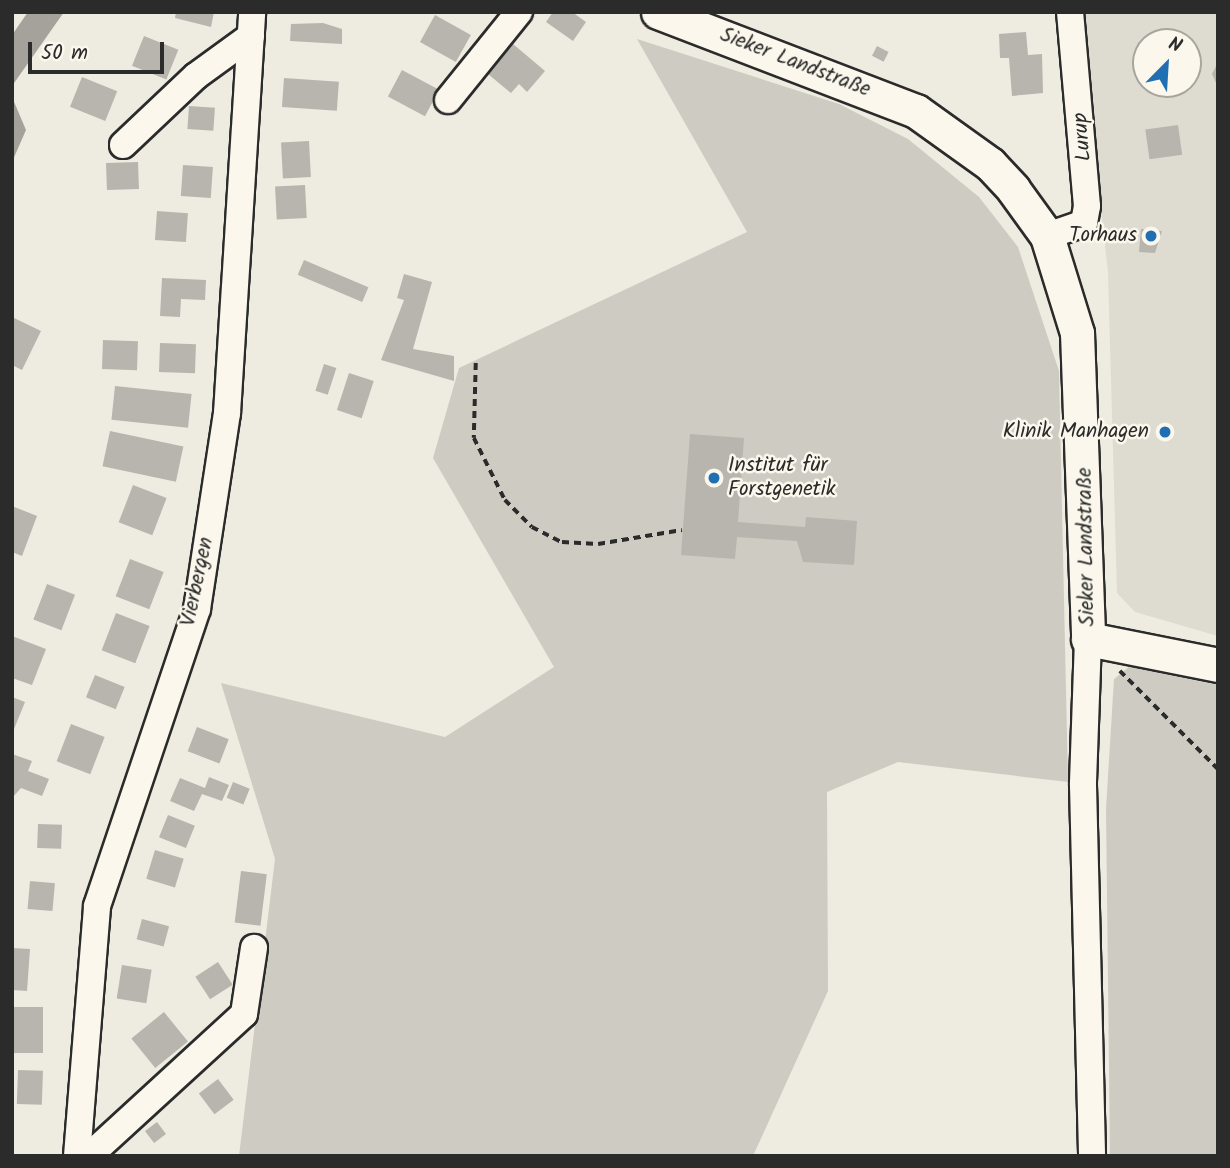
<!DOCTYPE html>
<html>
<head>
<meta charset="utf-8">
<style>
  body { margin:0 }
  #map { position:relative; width:1230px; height:1168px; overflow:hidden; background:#eeebe0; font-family:Kalam,sans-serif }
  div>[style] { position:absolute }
  .built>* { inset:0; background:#dedbd1 }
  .green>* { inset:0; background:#cecbc2 }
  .water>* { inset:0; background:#a4a29a }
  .building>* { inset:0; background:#b8b5ae; transform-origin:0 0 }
  .path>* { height:3.5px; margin-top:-1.75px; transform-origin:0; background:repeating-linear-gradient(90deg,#2b2b2b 0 7px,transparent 0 12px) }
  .roads { filter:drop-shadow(2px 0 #2b2b2b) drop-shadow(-2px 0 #2b2b2b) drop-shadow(0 2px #2b2b2b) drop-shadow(0 -2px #2b2b2b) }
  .minor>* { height:26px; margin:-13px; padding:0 13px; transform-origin:13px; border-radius:13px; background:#fbf7ec }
  .major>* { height:33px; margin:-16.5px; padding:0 16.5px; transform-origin:16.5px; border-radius:16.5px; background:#fbf7ec }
  .dots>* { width:19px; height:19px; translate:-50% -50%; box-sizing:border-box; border:4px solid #fbf7ec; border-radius:50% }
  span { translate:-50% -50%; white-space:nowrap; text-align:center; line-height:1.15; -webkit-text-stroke:5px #fbf7ec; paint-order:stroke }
  .street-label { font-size:21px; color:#2b2b2b }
  .poi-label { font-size:21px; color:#2b2b2b }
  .right { translate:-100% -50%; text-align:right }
  .left { translate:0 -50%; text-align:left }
  .frame { position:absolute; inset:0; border:14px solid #2b2b2b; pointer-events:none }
  .north { position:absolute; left:1132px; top:28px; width:70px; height:70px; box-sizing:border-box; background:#fbf7ec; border:2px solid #a8a59f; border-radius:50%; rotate:24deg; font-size:19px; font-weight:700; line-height:28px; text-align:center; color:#2b2b2b }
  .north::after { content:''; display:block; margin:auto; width:24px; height:32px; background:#1f6fb2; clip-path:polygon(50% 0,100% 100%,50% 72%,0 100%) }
  .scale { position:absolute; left:28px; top:42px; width:136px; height:32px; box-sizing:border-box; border:4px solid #2b2b2b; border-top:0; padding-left:9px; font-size:21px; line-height:24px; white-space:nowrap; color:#2b2b2b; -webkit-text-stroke:5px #fbf7ec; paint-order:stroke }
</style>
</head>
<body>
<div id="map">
  <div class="built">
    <i style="clip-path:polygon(evenodd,1079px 12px,1218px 12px,1218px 636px,1135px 612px,1117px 593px,1108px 272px,1079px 12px,1146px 42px,1188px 42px,1188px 84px,1146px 84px,1146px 42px)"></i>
  </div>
  <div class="green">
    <i style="clip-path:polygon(637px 39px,839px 104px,908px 139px,979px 197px,1018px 247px,1059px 371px,1068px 782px,898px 762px,827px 792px,828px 991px,753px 1156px,239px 1156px,275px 859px,221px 683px,445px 737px,554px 667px,433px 458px,459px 368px,747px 232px)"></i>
    <i style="clip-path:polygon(1129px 667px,1218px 685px,1218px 1156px,1110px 1156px,1106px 809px,1114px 679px)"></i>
  </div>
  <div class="water">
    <i style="clip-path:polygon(28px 12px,64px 12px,12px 86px,12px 35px)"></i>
    <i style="clip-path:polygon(12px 97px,26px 130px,12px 162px)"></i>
  </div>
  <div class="building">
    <i style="clip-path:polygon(176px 12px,214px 12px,211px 27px,175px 18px)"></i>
    <i style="clip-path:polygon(553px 12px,572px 12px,586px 22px,573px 41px,546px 22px)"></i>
    <i style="left:435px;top:15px;width:41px;height:31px;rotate:29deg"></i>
    <i style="clip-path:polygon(323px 23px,342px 29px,342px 44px,290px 41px,291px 24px)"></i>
    <i style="clip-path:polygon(1026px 32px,1028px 55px,1042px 54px,1043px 93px,1012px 96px,1009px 58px,1000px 58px,999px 34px)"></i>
    <i style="left:144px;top:36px;width:37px;height:32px;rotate:22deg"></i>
    <i style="clip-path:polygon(513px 44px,545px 71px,527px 92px,519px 84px,511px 93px,488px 74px)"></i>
    <i style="left:877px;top:46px;width:13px;height:11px;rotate:27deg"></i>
    <i style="clip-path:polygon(1218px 62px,1218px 87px,1212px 74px)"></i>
    <i style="left:402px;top:70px;width:42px;height:30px;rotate:28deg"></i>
    <i style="left:82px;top:77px;width:38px;height:32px;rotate:22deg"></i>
    <i style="left:284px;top:78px;width:55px;height:29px;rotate:4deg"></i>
    <i style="left:189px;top:106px;width:26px;height:23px;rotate:4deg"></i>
    <i style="left:1178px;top:125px;width:30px;height:33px;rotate:82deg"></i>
    <i style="left:309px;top:141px;width:36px;height:28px;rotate:87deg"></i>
    <i style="left:138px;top:162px;width:27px;height:32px;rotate:88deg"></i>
    <i style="left:183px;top:165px;width:30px;height:31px;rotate:4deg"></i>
    <i style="left:305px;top:185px;width:33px;height:30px;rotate:87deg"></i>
    <i style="left:157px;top:211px;width:31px;height:29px;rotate:4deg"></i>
    <i style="clip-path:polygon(1141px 229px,1162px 231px,1155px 253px,1139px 252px)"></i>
    <i style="left:304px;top:260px;width:70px;height:16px;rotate:23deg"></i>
    <i style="clip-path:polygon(404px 274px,432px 282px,413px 349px,454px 356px,454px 381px,381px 360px,404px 300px,397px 298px)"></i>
    <i style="clip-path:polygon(162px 278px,206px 280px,205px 300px,181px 299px,180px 317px,160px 316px)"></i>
    <i style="clip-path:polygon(12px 317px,41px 331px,22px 370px,12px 365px)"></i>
    <i style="left:103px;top:340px;width:35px;height:29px;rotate:2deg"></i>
    <i style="left:160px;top:343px;width:36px;height:29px;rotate:2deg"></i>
    <i style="left:324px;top:364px;width:13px;height:28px;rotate:18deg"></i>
    <i style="left:349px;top:373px;width:26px;height:39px;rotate:18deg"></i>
    <i style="left:115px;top:386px;width:77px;height:34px;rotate:6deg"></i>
    <i style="left:110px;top:431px;width:75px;height:36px;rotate:12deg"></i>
    <i style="clip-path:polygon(690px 434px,744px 438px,738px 522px,805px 527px,806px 517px,857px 521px,854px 565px,803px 562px,797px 541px,737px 537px,735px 559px,681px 555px)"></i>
    <i style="left:133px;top:485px;width:36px;height:40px;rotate:21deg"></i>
    <i style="clip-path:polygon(12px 506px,37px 516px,22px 556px,12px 552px)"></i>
    <i style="left:130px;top:559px;width:36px;height:40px;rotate:21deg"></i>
    <i style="left:47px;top:584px;width:30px;height:38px;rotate:21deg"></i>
    <i style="left:116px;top:613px;width:36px;height:40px;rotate:21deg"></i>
    <i style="clip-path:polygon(12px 636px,46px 649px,32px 685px,12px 678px)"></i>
    <i style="left:95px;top:675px;width:32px;height:24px;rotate:22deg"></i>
    <i style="clip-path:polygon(12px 697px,25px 702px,12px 734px)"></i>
    <i style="left:71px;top:724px;width:36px;height:40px;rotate:21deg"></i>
    <i style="left:197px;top:727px;width:34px;height:26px;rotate:21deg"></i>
    <i style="clip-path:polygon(12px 754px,32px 761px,28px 771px,49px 779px,42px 796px,21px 788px,12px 798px)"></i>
    <i style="clip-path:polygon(209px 777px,229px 785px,222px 801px,202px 794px,194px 811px,170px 801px,180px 778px,205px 788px)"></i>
    <i style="left:233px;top:782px;width:18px;height:17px;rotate:22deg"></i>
    <i style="left:168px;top:815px;width:29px;height:24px;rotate:22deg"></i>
    <i style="left:38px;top:824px;width:24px;height:24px;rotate:2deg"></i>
    <i style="left:155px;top:850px;width:30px;height:30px;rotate:17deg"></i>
    <i style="left:241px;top:871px;width:26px;height:52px;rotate:7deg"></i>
    <i style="left:30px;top:881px;width:25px;height:28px;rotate:5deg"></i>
    <i style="left:142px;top:919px;width:28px;height:21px;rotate:15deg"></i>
    <i style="clip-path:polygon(12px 948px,30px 949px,27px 991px,12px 990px)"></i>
    <i style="left:218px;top:962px;width:27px;height:27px;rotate:57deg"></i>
    <i style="left:122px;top:965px;width:30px;height:34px;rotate:9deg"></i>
    <i style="left:12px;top:1007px;width:31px;height:46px"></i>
    <i style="left:164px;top:1012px;width:38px;height:42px;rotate:51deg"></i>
    <i style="left:18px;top:1070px;width:25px;height:34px;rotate:2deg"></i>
    <i style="left:218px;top:1079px;width:26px;height:24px;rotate:53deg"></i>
    <i style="left:157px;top:1122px;width:15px;height:15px;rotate:53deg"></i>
  </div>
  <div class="path">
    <i style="left:476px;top:363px;width:75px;rotate:91.5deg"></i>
    <i style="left:474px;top:438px;width:69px;rotate:63.4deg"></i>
    <i style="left:505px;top:500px;width:38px;rotate:45deg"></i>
    <i style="left:532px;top:527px;width:34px;rotate:27deg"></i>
    <i style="left:562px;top:542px;width:36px;rotate:3deg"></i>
    <i style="left:598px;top:544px;width:85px;rotate:-9.5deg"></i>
    <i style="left:1120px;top:671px;width:139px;rotate:45deg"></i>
  </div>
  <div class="roads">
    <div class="minor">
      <i style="left:448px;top:100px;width:113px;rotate:-51.1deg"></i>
      <i style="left:123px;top:145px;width:100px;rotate:-43.4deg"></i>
      <i style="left:196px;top:76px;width:68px;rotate:-36deg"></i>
      <i style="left:1047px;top:236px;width:39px;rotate:-19deg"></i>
      <i style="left:1084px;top:223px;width:17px;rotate:-80deg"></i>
      <i style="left:1087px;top:206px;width:195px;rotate:-95deg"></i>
      <i style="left:1088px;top:639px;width:146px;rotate:92deg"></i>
      <i style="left:1083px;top:785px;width:371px;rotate:88.6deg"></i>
      <i style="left:77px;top:1156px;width:251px;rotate:-85.4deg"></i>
      <i style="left:97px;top:906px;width:313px;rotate:-71.4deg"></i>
      <i style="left:197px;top:609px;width:198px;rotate:-81.3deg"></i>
      <i style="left:227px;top:413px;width:402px;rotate:-86.4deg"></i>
      <i style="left:89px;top:1156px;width:210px;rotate:-42.5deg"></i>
      <i style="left:244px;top:1014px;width:67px;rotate:-81.4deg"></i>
    </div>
    <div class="major">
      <i style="left:658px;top:12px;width:276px;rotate:21deg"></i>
      <i style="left:916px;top:111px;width:91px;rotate:35.6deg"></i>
      <i style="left:990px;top:164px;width:34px;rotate:47deg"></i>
      <i style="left:1013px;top:189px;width:58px;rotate:54.1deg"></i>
      <i style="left:1047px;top:236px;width:102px;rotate:72.8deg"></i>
      <i style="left:1077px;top:333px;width:306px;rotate:87.9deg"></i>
      <i style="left:1088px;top:639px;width:133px;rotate:11.3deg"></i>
    </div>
  </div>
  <div class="dots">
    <i style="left:1151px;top:236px;background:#1f6fb2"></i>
    <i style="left:1165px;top:432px;background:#1f6fb2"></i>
    <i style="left:714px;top:478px;background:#1f6fb2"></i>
  </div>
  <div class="street-label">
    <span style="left:795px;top:63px;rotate:21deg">Sieker Landstraße</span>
    <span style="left:1083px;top:137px;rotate:-95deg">Lurup</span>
    <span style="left:1087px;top:547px;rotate:-91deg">Sieker Landstraße</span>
    <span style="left:198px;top:582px;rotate:-78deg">Vierbergen</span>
  </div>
  <div class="poi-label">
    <span class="right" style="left:1137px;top:236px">Torhaus</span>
    <span class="right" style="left:1149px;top:432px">Klinik Manhagen</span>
    <span class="left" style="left:728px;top:478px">Institut für<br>Forstgenetik</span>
  </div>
  <div class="frame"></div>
  <div class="north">N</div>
  <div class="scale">50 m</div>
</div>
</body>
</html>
